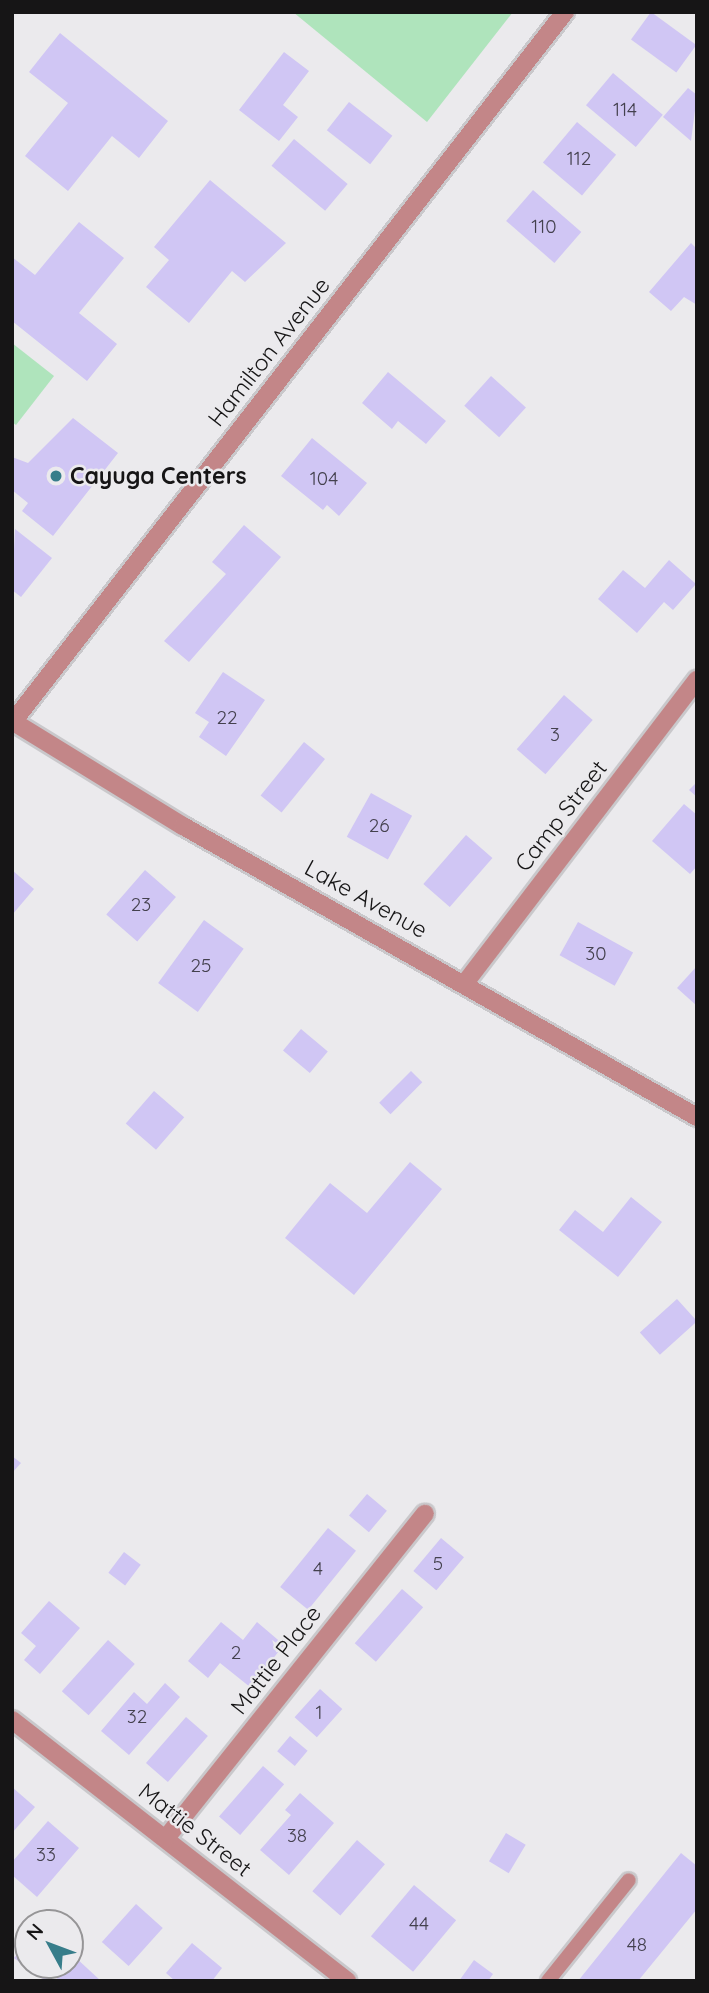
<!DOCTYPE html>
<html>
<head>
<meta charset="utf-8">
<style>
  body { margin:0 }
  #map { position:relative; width:709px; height:1993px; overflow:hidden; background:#ebeaed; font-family:Quicksand,sans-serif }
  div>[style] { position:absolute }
  .green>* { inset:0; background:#afe4bc }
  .building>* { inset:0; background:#d0c6f4; transform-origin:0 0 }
  .roads { filter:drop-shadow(2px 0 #c9c8cb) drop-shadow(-2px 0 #c9c8cb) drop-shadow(0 2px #c9c8cb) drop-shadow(0 -2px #c9c8cb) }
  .service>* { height:14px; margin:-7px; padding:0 7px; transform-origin:7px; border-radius:7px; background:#c38688 }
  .minor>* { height:18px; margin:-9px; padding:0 9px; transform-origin:9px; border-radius:9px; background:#c38688 }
  .tertiary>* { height:18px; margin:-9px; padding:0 9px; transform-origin:9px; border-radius:9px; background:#c38688 }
  .dots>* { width:19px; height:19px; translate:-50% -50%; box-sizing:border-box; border:4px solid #ebeaed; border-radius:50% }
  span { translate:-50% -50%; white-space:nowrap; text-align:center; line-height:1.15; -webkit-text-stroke:5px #ebeaed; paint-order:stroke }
  .number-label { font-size:19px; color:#44414e }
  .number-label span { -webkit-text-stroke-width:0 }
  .street-label { font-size:23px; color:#161516 }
  .poi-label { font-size:23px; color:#161516; font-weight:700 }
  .left { translate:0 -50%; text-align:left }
  .frame { position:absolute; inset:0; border:14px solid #161516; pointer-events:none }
  .north { position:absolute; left:14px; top:1909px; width:70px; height:70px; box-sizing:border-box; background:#ebeaed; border:2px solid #969597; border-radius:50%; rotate:311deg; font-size:19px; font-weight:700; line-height:28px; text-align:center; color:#161516 }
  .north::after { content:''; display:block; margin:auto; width:24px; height:32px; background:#377d8a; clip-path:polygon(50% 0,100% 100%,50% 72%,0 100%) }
</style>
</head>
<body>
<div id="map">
  <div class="green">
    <i style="clip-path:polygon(293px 12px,513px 12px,427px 122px)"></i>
    <i style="clip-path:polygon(12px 343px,54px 376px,16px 425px,12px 422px)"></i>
  </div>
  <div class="building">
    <i style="left:651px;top:12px;width:56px;height:34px;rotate:36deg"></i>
    <i style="clip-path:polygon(60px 33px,168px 121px,139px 158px,112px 136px,68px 191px,25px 156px,68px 103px,29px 72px)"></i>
    <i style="clip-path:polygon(284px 52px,309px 71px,283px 105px,298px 117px,279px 141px,239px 110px)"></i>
    <i style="left:613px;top:73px;width:65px;height:42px;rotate:40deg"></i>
    <i style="clip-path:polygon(688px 88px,697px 95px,691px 141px,663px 117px)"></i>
    <i style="left:349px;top:102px;width:55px;height:36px;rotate:38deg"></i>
    <i style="left:577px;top:122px;width:51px;height:53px;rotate:40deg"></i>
    <i style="left:294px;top:139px;width:70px;height:35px;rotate:40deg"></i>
    <i style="clip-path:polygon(210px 180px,286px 243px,245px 282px,232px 271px,189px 323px,146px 287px,169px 260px,154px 247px)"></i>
    <i style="left:533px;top:190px;width:64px;height:41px;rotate:41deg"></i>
    <i style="clip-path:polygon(79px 222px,124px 258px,79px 313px,117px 344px,87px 381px,12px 321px,12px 257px,35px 275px)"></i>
    <i style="clip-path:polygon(691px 243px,697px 249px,697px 305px,684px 297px,671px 311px,649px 292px)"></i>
    <i style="clip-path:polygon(388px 372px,446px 421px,426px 444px,398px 421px,392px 429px,362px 403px)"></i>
    <i style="left:491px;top:376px;width:47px;height:40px;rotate:42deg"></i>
    <i style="clip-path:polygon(73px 418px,118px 453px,53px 536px,22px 511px,28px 503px,12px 490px,12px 457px,28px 463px)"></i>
    <i style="clip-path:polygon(312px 438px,367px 483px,339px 516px,327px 505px,323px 510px,281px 476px)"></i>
    <i style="clip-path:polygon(244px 525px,281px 557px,189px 662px,164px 641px,226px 574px,212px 562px)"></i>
    <i style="clip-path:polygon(15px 529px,52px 558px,21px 597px,12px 590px)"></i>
    <i style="clip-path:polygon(669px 560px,696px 584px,673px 610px,664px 602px,637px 633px,598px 599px,623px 570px,645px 588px)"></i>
    <i style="clip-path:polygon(223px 672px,265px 700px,226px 756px,199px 737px,209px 722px,195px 713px)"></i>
    <i style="left:564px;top:695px;width:38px;height:72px;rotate:41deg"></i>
    <i style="left:304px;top:742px;width:27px;height:69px;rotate:39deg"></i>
    <i style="clip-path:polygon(697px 782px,697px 797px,689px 790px)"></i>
    <i style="left:371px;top:793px;width:47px;height:50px;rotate:29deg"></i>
    <i style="clip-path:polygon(684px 804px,697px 815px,697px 866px,690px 874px,652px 841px)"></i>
    <i style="left:466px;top:835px;width:35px;height:65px;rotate:41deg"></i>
    <i style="clip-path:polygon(12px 870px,34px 889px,12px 915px)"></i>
    <i style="left:145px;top:870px;width:41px;height:59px;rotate:41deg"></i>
    <i style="left:204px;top:920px;width:49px;height:78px;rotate:36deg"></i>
    <i style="left:578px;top:922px;width:63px;height:38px;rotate:29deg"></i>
    <i style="clip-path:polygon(697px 966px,697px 1006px,677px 988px)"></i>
    <i style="left:301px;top:1029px;width:35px;height:28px;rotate:40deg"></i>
    <i style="left:411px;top:1071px;width:16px;height:45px;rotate:45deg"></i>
    <i style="left:154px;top:1091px;width:40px;height:43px;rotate:41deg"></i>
    <i style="clip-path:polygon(410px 1162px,442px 1189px,354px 1295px,285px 1238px,330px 1183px,367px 1213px)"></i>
    <i style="clip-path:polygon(631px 1197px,662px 1222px,618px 1277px,559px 1230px,575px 1210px,603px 1232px)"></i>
    <i style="left:677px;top:1299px;width:30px;height:50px;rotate:48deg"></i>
    <i style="clip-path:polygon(12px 1456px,21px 1463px,12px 1473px)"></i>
    <i style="left:367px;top:1494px;width:26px;height:28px;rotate:40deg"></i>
    <i style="left:328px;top:1528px;width:36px;height:76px;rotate:39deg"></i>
    <i style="left:441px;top:1538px;width:30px;height:43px;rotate:40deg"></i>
    <i style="left:124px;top:1552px;width:21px;height:26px;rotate:37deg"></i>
    <i style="left:402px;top:1589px;width:28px;height:72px;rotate:41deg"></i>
    <i style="clip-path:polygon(49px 1601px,80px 1628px,40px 1674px,24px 1660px,36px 1646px,21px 1633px)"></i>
    <i style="clip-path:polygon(221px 1622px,243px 1640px,257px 1622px,284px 1645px,250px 1687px,220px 1663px,208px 1678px,188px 1661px)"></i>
    <i style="left:108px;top:1640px;width:36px;height:69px;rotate:42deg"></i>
    <i style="clip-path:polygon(165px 1683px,180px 1697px,129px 1755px,101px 1731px,134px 1692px,147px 1704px)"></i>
    <i style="left:320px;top:1689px;width:30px;height:38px;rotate:42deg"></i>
    <i style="left:186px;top:1717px;width:29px;height:61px;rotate:41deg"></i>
    <i style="left:290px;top:1736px;width:23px;height:20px;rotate:40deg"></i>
    <i style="left:263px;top:1766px;width:28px;height:67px;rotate:41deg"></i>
    <i style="clip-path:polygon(12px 1787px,35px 1807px,12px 1833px)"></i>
    <i style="clip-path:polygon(300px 1793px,334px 1823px,289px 1875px,260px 1850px,291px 1815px,285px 1810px)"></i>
    <i style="clip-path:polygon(48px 1821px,79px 1848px,37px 1897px,12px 1875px,12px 1862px)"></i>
    <i style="left:506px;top:1833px;width:23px;height:33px;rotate:31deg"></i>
    <i style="left:357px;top:1840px;width:37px;height:68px;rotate:41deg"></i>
    <i style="clip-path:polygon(681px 1853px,697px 1866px,697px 1909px,638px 1981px,578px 1981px)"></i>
    <i style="left:414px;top:1885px;width:55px;height:67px;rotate:40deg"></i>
    <i style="left:136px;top:1904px;width:36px;height:51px;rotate:42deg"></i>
    <i style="clip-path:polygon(28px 1942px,28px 1965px,60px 1965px,46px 1981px,14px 1958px)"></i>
    <i style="clip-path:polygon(192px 1943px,222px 1968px,212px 1981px,175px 1981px,166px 1973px)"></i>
    <i style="clip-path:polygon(75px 1957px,101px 1981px,55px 1981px)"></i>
    <i style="clip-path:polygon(474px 1960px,493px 1974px,488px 1981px,459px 1981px)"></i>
  </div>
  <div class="roads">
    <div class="service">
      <i style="left:548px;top:1981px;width:129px;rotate:-51.3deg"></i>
    </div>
    <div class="minor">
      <i style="left:12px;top:723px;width:901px;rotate:-52.13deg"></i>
      <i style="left:465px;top:983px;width:382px;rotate:-52.6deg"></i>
      <i style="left:12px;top:1720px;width:425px;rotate:37.9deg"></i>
      <i style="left:166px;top:1838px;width:415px;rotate:-51.4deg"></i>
    </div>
    <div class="tertiary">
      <i style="left:12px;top:721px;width:201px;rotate:31.6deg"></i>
      <i style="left:183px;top:826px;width:591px;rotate:29.52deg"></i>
    </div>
  </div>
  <div class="dots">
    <i style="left:56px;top:476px;background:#377d8a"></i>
  </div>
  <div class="number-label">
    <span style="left:625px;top:110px">114</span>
    <span style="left:579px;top:159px">112</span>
    <span style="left:544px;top:227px">110</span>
    <span style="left:324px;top:479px">104</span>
    <span style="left:227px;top:718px">22</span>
    <span style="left:555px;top:735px">3</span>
    <span style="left:379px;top:826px">26</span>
    <span style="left:141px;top:905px">23</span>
    <span style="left:596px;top:954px">30</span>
    <span style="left:201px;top:966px">25</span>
    <span style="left:438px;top:1564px">5</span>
    <span style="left:318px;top:1569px">4</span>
    <span style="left:236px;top:1653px">2</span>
    <span style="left:319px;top:1713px">1</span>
    <span style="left:137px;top:1717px">32</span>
    <span style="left:297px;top:1836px">38</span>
    <span style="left:46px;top:1855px">33</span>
    <span style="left:419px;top:1924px">44</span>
    <span style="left:637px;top:1945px">48</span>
  </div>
  <div class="street-label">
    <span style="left:269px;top:352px;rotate:-52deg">Hamilton Avenue</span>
    <span style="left:561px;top:816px;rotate:-52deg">Camp Street</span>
    <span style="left:366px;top:899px;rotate:29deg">Lake Avenue</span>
    <span style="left:276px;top:1660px;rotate:-52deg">Mattie Place</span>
    <span style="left:195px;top:1830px;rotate:38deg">Mattie Street</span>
  </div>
  <div class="poi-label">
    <span class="left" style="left:70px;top:476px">Cayuga Centers</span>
  </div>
  <div class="frame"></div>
  <div class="north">N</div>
</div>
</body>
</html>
